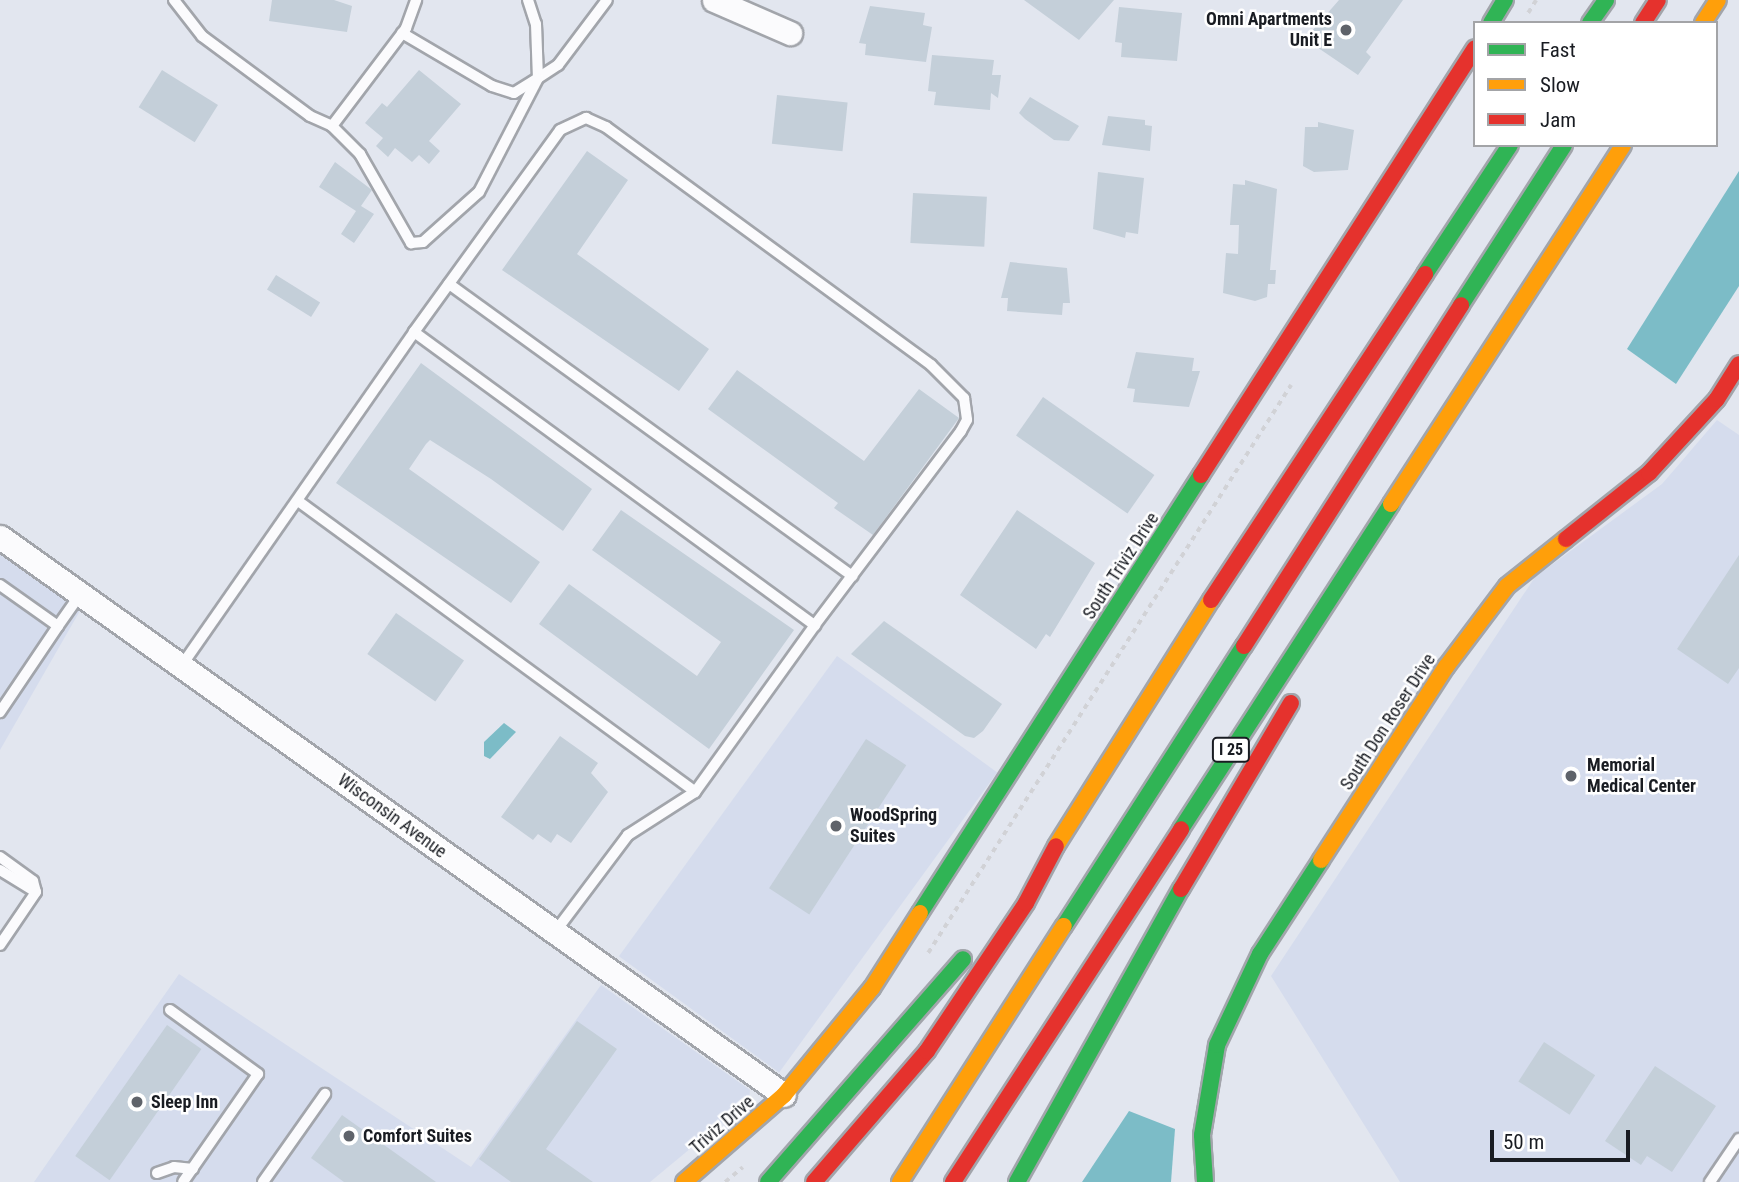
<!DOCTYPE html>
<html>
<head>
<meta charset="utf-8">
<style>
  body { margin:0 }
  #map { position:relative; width:1739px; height:1182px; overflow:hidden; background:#e2e6ef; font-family:"Roboto Condensed",sans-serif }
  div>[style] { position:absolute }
  .built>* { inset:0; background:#d5dced; transform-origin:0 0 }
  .water>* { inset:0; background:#7cbcc7 }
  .building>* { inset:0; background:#c4cfd9; transform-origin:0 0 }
  .path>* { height:3.5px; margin-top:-1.75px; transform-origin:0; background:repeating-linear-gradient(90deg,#d1d2d6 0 5px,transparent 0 10px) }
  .roads { filter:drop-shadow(2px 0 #a2a5ab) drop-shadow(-2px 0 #a2a5ab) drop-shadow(0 2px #a2a5ab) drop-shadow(0 -2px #a2a5ab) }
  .lane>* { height:10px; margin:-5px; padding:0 5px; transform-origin:5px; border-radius:5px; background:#fbfbfd }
  .street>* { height:23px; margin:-11.5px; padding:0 11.5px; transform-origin:11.5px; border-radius:11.5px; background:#fbfbfd }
  .fast>* { height:16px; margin:-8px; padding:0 8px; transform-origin:8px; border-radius:8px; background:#30b455 }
  .slow>* { height:16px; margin:-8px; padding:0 8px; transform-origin:8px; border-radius:8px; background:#ff9f0a }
  .jam>* { height:16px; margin:-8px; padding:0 8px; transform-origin:8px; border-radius:8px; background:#e5322d }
  .dots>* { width:19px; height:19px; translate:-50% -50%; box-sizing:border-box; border:4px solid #fff; border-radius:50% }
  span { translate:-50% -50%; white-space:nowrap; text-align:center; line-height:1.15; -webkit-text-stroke:5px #fff; paint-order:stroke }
  .shield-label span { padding:2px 5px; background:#fff; border:2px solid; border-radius:5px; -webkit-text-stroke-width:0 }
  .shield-label { font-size:16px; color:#191c22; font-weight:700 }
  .poi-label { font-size:18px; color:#191c22; font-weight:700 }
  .right { translate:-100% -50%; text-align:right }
  .left { translate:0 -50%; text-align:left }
  .street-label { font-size:18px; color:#191c22 }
  .legend { position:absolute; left:1473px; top:21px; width:245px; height:126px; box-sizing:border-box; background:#fff; border:2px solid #a3a4a7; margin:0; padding:9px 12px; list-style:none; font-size:21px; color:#191c22 }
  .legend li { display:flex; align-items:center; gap:14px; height:35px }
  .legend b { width:35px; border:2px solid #a3a4a7 }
  .scale { position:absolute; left:1490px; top:1130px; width:140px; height:32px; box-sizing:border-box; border:4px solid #191c22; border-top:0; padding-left:9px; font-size:21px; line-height:24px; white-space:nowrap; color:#191c22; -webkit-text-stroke:5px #fff; paint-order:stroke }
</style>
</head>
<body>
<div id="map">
  <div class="built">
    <i style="clip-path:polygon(1717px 420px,1739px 435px,1739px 1182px,1400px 1182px,1271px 976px,1535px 577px,1662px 484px)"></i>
    <i style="clip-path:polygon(0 551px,81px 609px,0 750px)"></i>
    <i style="left:837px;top:656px;width:198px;height:371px;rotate:36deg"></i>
    <i style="clip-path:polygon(179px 974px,471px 1167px,601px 985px,750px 1090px,749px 1100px,650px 1182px,34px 1182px)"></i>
  </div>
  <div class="water">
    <i style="clip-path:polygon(1739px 171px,1739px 286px,1676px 384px,1627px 349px)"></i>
    <i style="clip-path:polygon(504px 723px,516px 732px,490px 759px,484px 756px,484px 742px)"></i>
    <i style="clip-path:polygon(1129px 1111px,1175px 1129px,1171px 1182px,1082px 1182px)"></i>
  </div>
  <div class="building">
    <i style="clip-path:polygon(272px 0,334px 0,352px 6px,347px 32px,269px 21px)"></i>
    <i style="clip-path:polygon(1024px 0,1114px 0,1079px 40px)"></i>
    <i style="clip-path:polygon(1339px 0,1403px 0,1366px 52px,1371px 57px,1358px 75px,1305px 39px)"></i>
    <i style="clip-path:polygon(870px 6px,925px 13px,923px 25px,932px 27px,926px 62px,865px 55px,866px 44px,859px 43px)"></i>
    <i style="clip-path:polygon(1119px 7px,1182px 13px,1177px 61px,1121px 57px,1122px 43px,1115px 42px)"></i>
    <i style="clip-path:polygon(932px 55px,994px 60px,992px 75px,1001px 75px,998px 98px,991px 93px,990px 110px,934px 105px,936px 92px,928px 91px)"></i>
    <i style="left:162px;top:70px;width:66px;height:44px;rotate:32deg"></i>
    <i style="clip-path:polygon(419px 70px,461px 104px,429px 141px,440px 151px,429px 164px,419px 155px,412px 162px,395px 148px,388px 157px,376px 146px,383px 138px,365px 123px,382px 103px,387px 107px)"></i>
    <i style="left:777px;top:95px;width:71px;height:49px;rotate:6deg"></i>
    <i style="clip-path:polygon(1030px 97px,1079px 126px,1069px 141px,1054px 140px,1025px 119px,1019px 113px)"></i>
    <i style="clip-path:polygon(1108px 116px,1145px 120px,1145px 125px,1152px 126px,1150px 151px,1102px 145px)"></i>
    <i style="clip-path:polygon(1318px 122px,1354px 130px,1348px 170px,1314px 172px,1303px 166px,1305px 127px,1318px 127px)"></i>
    <i style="clip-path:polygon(587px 151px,628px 180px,577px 254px,709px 349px,679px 391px,502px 270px)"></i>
    <i style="clip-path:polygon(335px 162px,372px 190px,361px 206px,374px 214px,354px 243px,341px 234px,356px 211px,319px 187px)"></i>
    <i style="clip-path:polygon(1098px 172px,1144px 178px,1138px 234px,1126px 232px,1125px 238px,1093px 229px)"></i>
    <i style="clip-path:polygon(1245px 180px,1277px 189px,1270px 270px,1276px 270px,1275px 284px,1268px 284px,1267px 297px,1255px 301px,1223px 293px,1226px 253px,1238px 254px,1239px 225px,1230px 225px,1233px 184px,1245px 185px)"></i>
    <i style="left:913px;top:193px;width:74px;height:50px;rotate:3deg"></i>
    <i style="clip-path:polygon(1010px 262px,1067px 268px,1070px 303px,1063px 303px,1062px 315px,1007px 311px,1008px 298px,1001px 298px)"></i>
    <i style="left:276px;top:275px;width:52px;height:17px;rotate:32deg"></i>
    <i style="clip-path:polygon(1136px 352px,1194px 358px,1192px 371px,1200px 371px,1189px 407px,1133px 402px,1135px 389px,1127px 388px)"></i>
    <i style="clip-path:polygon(421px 363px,592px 489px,563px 531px,491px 479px,430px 440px,426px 444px,409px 469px,540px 562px,511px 603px,336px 483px)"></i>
    <i style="clip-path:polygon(737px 370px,864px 461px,919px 389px,959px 418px,873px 535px,834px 508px,838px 503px,708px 409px)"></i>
    <i style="left:1043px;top:397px;width:136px;height:47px;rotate:35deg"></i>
    <i style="clip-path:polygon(621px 510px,794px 630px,709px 749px,539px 624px,569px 584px,697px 676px,721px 642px,592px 550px)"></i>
    <i style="clip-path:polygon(1017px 510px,1095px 563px,1050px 637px,1046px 634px,1036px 649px,960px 595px)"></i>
    <i style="clip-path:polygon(1739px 555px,1739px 668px,1728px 684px,1677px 649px)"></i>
    <i style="left:396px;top:613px;width:83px;height:50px;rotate:35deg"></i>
    <i style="clip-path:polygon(884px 621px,1002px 704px,983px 731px,974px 738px,965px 736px,851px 654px)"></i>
    <i style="clip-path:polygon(560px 736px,598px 763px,591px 773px,608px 792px,571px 843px,557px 834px,551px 843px,538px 834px,533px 840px,501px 817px)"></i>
    <i style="left:866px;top:739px;width:48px;height:178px;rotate:33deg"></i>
    <i style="clip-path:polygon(577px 1021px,617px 1049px,546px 1149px,593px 1182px,511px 1182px,479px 1159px)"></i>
    <i style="left:167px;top:1025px;width:42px;height:160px;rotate:35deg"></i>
    <i style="left:1544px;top:1042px;width:61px;height:47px;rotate:33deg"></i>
    <i style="clip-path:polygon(1655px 1066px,1716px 1106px,1672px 1172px,1647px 1156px,1641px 1165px,1605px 1141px)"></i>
    <i style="clip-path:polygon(342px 1115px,436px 1182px,344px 1182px,311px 1158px)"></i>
  </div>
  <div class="path">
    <i style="left:1528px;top:13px;width:15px;rotate:-58deg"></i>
    <i style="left:928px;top:953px;width:674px;rotate:-57.42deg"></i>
    <i style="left:725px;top:1182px;width:23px;rotate:-40deg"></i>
  </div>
  <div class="roads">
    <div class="lane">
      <i style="left:174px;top:0;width:46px;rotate:52.1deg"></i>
      <i style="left:202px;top:36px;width:134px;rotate:36.5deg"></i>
      <i style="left:310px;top:116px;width:24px;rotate:24deg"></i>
      <i style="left:332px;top:126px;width:123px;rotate:-52.9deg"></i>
      <i style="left:406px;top:28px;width:30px;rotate:-70deg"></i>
      <i style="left:528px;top:0;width:25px;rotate:72deg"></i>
      <i style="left:536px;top:24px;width:54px;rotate:87.9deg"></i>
      <i style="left:538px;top:78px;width:24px;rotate:-33deg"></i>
      <i style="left:558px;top:65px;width:81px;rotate:-53deg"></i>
      <i style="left:402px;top:33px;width:104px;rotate:30.5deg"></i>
      <i style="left:492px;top:86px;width:23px;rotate:18deg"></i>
      <i style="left:514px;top:93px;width:28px;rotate:-32deg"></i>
      <i style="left:332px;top:126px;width:40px;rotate:45deg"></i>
      <i style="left:360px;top:154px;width:103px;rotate:60.2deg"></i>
      <i style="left:411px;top:243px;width:12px;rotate:-5deg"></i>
      <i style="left:423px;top:242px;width:75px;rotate:-41.8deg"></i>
      <i style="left:479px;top:192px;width:128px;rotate:-62.6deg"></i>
      <i style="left:449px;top:284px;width:498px;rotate:35.9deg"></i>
      <i style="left:414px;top:332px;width:249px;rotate:-54.1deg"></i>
      <i style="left:560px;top:130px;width:29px;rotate:-25deg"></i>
      <i style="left:586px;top:118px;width:22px;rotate:24deg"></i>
      <i style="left:606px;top:127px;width:403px;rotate:36.2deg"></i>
      <i style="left:931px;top:365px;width:47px;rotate:45deg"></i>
      <i style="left:964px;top:398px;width:22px;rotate:82deg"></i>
      <i style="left:967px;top:420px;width:13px;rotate:119deg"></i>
      <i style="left:961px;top:431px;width:243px;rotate:127deg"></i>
      <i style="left:298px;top:501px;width:492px;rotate:36.2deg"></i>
      <i style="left:0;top:585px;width:71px;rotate:35.3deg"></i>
      <i style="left:58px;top:626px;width:104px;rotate:124deg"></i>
      <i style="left:58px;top:626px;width:39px;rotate:-55deg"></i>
      <i style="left:182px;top:665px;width:406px;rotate:-55.1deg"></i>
      <i style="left:414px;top:332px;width:497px;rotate:36.2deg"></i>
      <i style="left:815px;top:625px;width:206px;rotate:125.7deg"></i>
      <i style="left:695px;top:792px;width:80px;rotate:147.3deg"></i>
      <i style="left:628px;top:835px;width:121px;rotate:127deg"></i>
      <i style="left:0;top:857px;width:41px;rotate:36deg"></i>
      <i style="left:33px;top:881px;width:11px;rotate:75deg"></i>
      <i style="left:36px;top:892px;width:64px;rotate:124.2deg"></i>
      <i style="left:0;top:870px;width:42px;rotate:31.4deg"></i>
      <i style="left:170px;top:1010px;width:109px;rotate:36deg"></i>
      <i style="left:258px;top:1074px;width:131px;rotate:124.8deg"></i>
      <i style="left:157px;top:1173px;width:18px;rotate:-19deg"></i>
      <i style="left:174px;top:1167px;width:19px;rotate:6deg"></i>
      <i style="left:263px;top:1182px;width:108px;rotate:-54.8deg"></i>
      <i style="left:1710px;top:1182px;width:52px;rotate:-56deg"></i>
    </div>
    <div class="street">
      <i style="left:714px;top:0;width:83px;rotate:23.5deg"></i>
      <i style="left:0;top:537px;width:962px;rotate:35.44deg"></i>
    </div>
    <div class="fast">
      <i style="left:1491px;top:23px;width:27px;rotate:-59deg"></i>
      <i style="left:1590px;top:23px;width:28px;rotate:-55deg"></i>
      <i style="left:1425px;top:274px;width:154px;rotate:-56.6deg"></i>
      <i style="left:1461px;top:305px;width:190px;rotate:-57.2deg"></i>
      <i style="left:1181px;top:829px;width:387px;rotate:-57.1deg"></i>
      <i style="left:920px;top:913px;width:520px;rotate:-57.32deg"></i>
      <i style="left:1064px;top:926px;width:333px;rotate:-57.3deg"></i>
      <i style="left:768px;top:1182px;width:296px;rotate:-48.8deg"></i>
      <i style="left:1017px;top:1182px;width:336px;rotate:-60.8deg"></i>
      <i style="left:1205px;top:1182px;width:47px;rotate:-93.7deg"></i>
      <i style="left:1202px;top:1135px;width:91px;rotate:-80.5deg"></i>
      <i style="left:1217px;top:1045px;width:101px;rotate:-64.7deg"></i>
      <i style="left:1260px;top:954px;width:112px;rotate:-57deg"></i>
    </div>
    <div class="slow">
      <i style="left:1703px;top:23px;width:27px;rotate:-57deg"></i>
      <i style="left:1391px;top:504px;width:427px;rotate:-57.1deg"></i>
      <i style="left:1056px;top:846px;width:291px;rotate:-57.8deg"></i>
      <i style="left:1321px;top:860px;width:230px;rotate:-57.1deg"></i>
      <i style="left:1446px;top:667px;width:101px;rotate:-53deg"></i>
      <i style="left:1507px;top:586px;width:75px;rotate:-38.5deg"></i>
      <i style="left:684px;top:1182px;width:133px;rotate:-41deg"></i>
      <i style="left:784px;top:1095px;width:139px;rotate:-50.6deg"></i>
      <i style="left:872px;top:988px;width:89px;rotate:-57.4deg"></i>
      <i style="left:900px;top:1182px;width:304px;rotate:-57.4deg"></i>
    </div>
    <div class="jam">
      <i style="left:1643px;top:23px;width:27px;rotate:-57deg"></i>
      <i style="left:1201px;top:475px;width:507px;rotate:-57.31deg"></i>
      <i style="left:1566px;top:539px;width:106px;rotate:-38.5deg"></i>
      <i style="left:1649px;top:473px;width:100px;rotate:-47.4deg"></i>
      <i style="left:1717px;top:399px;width:41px;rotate:-57.8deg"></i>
      <i style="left:1211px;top:600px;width:390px;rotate:-56.7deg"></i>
      <i style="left:1244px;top:646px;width:404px;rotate:-57.5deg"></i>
      <i style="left:1181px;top:889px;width:216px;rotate:-59.4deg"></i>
      <i style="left:814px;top:1182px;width:173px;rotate:-49.2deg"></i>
      <i style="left:927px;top:1051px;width:178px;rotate:-56.2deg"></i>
      <i style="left:1026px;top:903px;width:64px;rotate:-62.2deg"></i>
      <i style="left:953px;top:1182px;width:420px;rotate:-57.1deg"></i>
    </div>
  </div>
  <div class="dots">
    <i style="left:1346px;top:30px;background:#5f636a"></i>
    <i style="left:1571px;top:776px;background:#5f636a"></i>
    <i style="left:836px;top:826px;background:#5f636a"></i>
    <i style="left:137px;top:1102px;background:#5f636a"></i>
    <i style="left:349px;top:1136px;background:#5f636a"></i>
  </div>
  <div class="shield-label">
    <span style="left:1231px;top:750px">I 25</span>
  </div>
  <div class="poi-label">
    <span class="right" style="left:1332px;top:30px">Omni Apartments<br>Unit E</span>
    <span class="left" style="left:1587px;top:776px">Memorial<br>Medical Center</span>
    <span class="left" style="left:850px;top:826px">WoodSpring<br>Suites</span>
    <span class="left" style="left:151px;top:1102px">Sleep Inn</span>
    <span class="left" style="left:363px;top:1136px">Comfort Suites</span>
  </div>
  <div class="street-label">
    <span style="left:1121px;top:566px;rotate:-57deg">South Triviz Drive</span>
    <span style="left:1388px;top:722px;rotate:-57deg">South Don Roser Drive</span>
    <span style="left:392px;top:816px;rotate:36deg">Wisconsin Avenue</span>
    <span style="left:722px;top:1125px;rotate:-41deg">Triviz Drive</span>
  </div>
  <ul class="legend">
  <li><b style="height:9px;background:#30b455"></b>Fast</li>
  <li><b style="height:9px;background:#ff9f0a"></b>Slow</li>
  <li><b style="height:9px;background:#e5322d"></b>Jam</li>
  </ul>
  <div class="scale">50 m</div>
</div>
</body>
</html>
